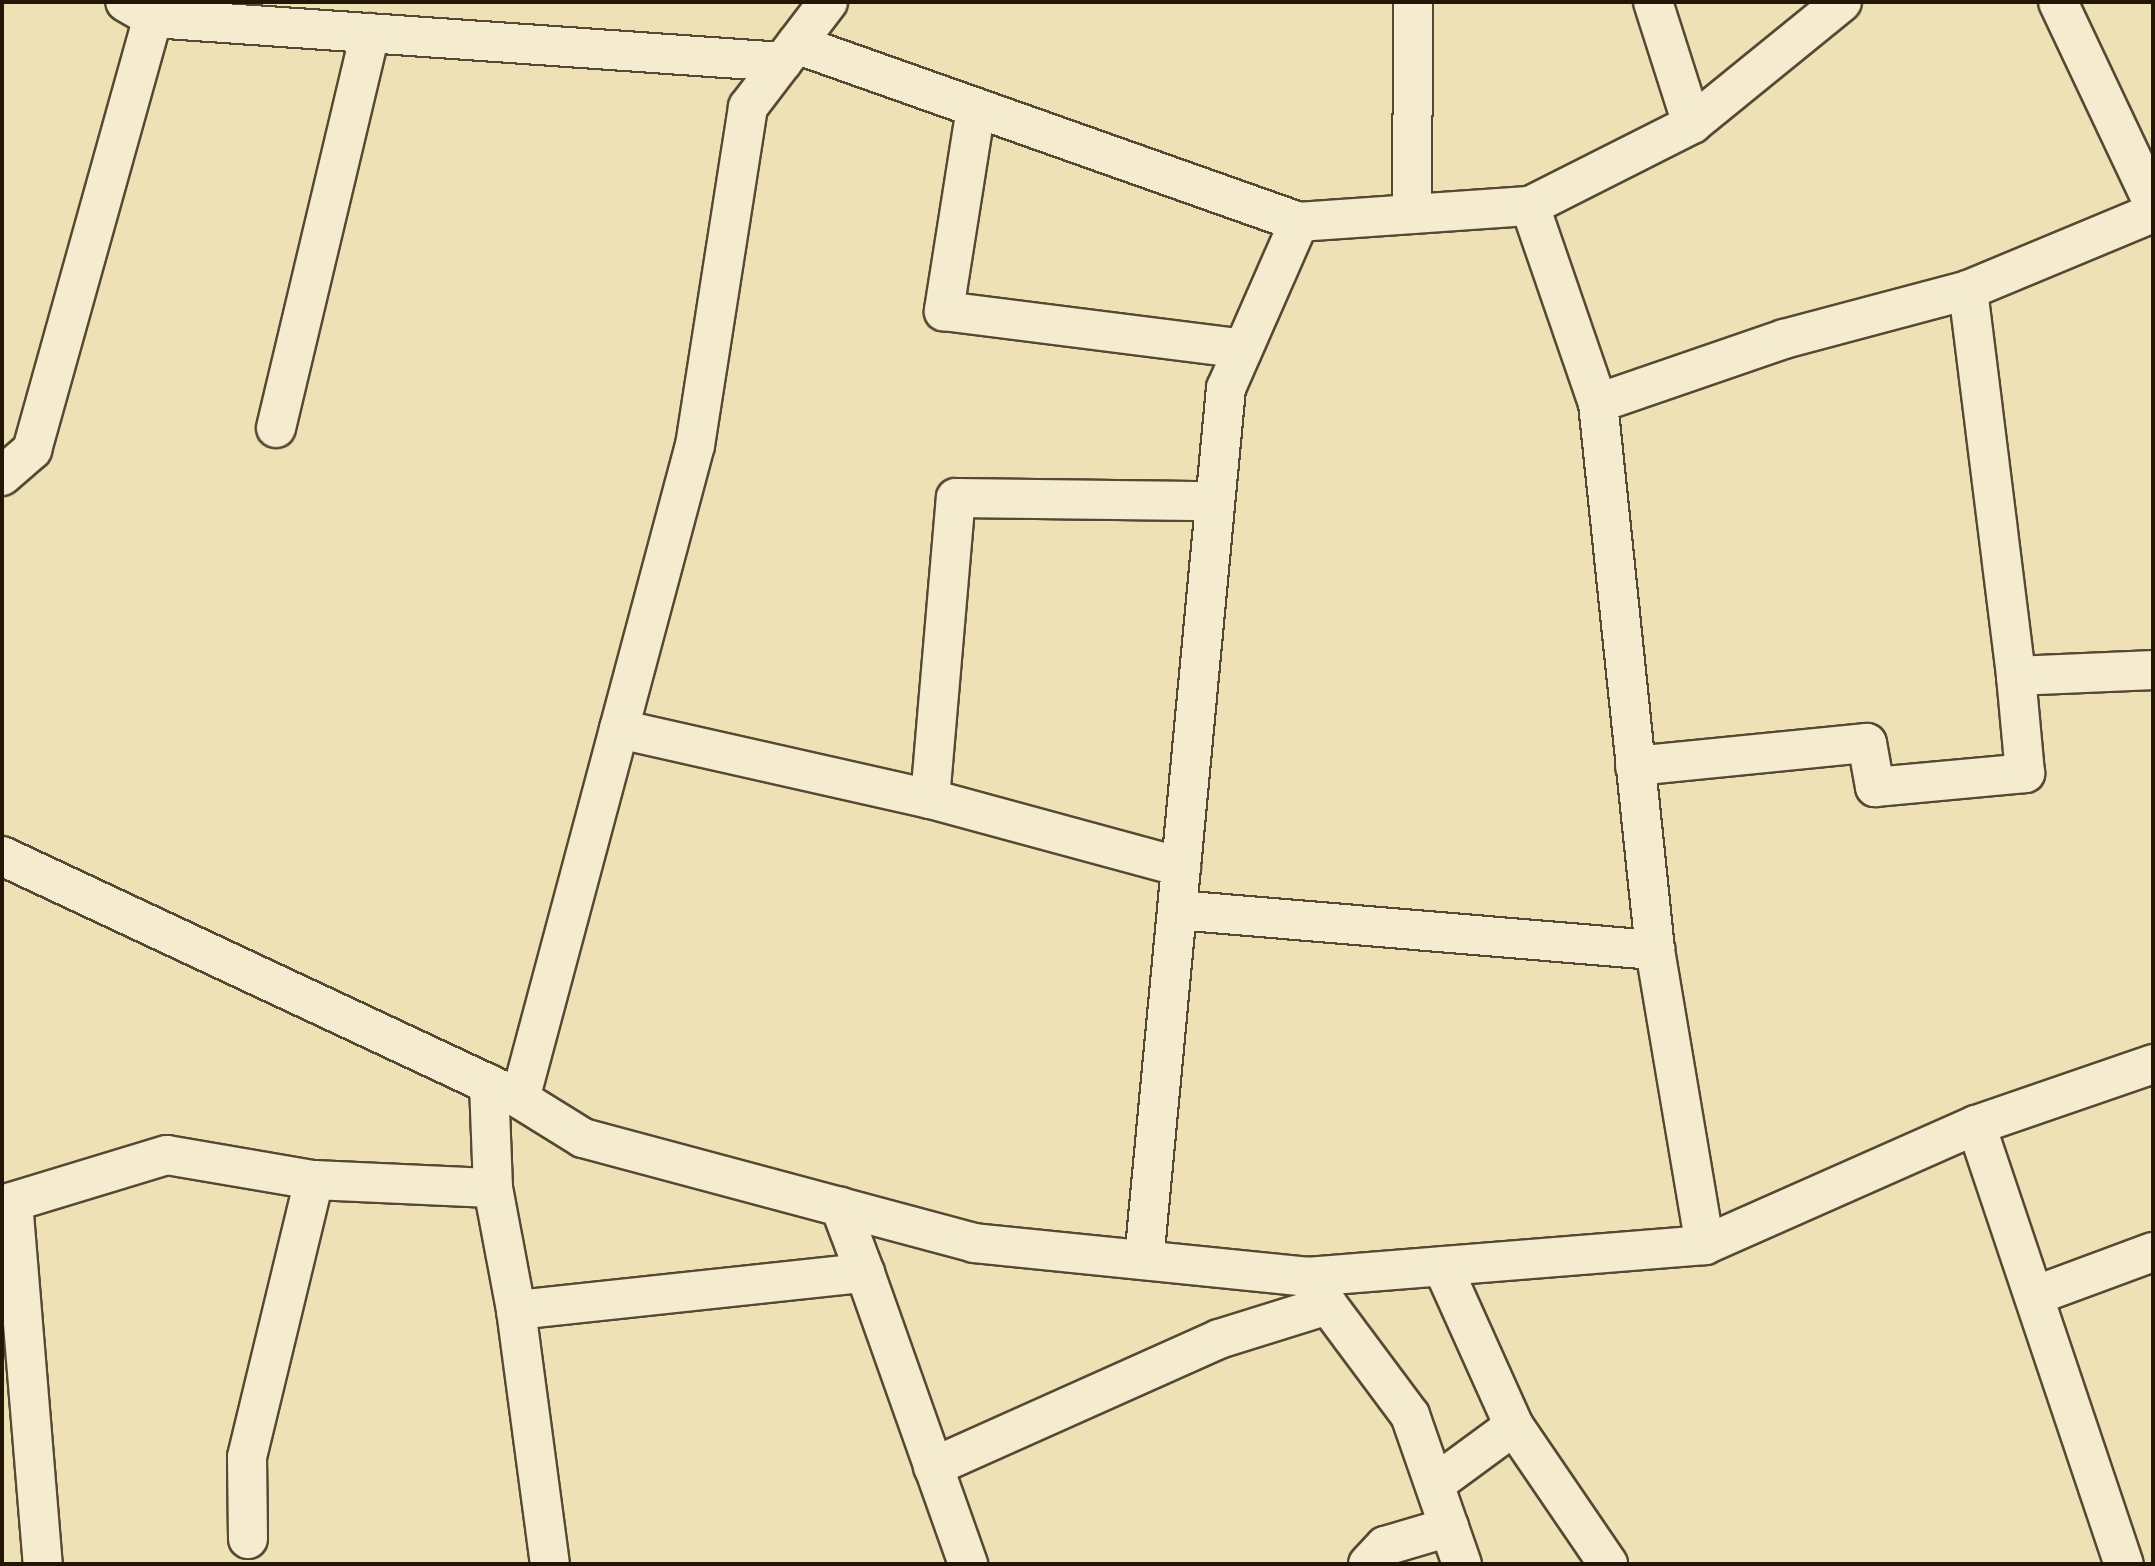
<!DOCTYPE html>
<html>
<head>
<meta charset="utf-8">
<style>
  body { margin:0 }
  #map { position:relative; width:2155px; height:1566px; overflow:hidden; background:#efe1b6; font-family:"Old Standard TT",serif }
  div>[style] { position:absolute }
  .roads { filter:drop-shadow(2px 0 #564933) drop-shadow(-2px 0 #564933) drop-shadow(0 2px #564933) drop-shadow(0 -2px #564933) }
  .street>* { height:38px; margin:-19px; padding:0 19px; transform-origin:19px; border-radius:19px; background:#f5ecd0 }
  span { translate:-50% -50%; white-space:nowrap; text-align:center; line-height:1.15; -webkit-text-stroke:7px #f5ecd0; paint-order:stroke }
  .frame { position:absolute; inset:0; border:4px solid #231607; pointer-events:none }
</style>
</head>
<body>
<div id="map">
  <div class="roads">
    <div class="street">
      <i style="left:828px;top:2px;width:132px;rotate:127.3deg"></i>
      <i style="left:748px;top:107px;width:342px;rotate:98.9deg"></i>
      <i style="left:695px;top:445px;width:677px;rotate:104.98deg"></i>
      <i style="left:520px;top:1099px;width:74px;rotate:31.8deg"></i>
      <i style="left:583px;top:1138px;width:405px;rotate:15deg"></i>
      <i style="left:974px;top:1243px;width:335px;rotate:5.8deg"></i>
      <i style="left:1307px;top:1277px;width:172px;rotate:53.3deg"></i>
      <i style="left:1410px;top:1415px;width:158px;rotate:70.8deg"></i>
      <i style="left:1653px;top:2px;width:128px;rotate:72.3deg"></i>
      <i style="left:2058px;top:2px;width:222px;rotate:64.7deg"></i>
      <i style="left:153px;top:18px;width:631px;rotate:4deg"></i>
      <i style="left:796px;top:44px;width:534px;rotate:19.49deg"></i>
      <i style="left:1299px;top:222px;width:181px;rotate:113.7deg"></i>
      <i style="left:1226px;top:388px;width:876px;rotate:95.37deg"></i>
      <i style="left:976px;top:108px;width:206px;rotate:99deg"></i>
      <i style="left:944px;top:311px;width:301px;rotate:7.2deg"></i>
      <i style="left:1530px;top:206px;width:182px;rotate:-26.8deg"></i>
      <i style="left:1692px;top:124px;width:193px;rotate:-39.1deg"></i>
      <i style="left:1412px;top:214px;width:212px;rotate:-89.7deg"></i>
      <i style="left:1299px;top:222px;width:232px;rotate:-4deg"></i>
      <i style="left:1530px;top:206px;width:208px;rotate:71deg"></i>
      <i style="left:1598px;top:403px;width:550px;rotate:84.05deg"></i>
      <i style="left:1655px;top:950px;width:299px;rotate:80.4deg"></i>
      <i style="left:1705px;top:1245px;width:399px;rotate:175.4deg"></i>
      <i style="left:1968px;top:290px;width:389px;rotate:82.9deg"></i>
      <i style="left:2016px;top:676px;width:137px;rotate:-2.5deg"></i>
      <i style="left:1598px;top:403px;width:197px;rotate:-19deg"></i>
      <i style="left:1784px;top:339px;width:190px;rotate:-14.9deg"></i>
      <i style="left:1968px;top:290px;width:200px;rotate:-22.6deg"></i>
      <i style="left:276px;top:428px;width:406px;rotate:-76.6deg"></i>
      <i style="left:2px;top:476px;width:40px;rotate:-41deg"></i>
      <i style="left:32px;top:450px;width:449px;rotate:-74.4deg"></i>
      <i style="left:153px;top:18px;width:32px;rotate:-150deg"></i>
      <i style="left:619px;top:729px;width:319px;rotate:12.7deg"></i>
      <i style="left:1635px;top:766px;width:233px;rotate:-5.7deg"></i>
      <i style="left:1867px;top:743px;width:45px;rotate:79.7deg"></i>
      <i style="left:1875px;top:787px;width:151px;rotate:-5.3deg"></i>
      <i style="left:2025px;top:773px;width:97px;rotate:-95.3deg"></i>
      <i style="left:2px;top:856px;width:563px;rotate:25.11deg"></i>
      <i style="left:1181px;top:867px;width:260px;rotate:-164.8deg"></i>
      <i style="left:930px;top:799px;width:302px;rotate:-85.1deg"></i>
      <i style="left:956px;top:498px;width:259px;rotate:0.7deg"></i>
      <i style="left:1177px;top:910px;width:480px;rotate:4.8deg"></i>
      <i style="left:1976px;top:1125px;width:187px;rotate:-19deg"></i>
      <i style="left:493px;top:1188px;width:124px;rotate:79.3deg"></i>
      <i style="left:516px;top:1310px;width:351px;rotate:-6.1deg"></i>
      <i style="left:865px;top:1273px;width:71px;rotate:-110.7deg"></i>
      <i style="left:13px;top:1202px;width:363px;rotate:85.3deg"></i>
      <i style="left:2px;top:1205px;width:172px;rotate:-16.9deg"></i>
      <i style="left:167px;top:1155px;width:149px;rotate:9.7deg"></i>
      <i style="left:314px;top:1180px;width:179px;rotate:2.6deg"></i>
      <i style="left:493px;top:1188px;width:104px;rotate:-92.2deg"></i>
      <i style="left:1705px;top:1245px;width:296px;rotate:-23.9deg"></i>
      <i style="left:1976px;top:1125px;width:463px;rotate:71.4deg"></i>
      <i style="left:865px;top:1273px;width:309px;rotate:70.5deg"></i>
      <i style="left:2034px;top:1296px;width:127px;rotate:-20.3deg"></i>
      <i style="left:516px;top:1310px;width:256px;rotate:82.4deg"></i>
      <i style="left:1514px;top:1426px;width:167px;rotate:55.7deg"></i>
      <i style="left:933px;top:1467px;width:313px;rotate:-24.1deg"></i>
      <i style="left:1219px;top:1339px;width:114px;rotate:-17.3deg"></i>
      <i style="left:1435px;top:1484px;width:98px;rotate:-36.3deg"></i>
      <i style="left:1514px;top:1426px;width:175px;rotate:-114.2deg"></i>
      <i style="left:248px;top:1539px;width:82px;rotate:-90.7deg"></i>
      <i style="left:247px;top:1457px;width:285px;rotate:-76.4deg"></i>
      <i style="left:1368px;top:1564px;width:25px;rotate:-47deg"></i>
      <i style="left:1385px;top:1546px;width:67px;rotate:-16.5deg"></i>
    </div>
  </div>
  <div class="frame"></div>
</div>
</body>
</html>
